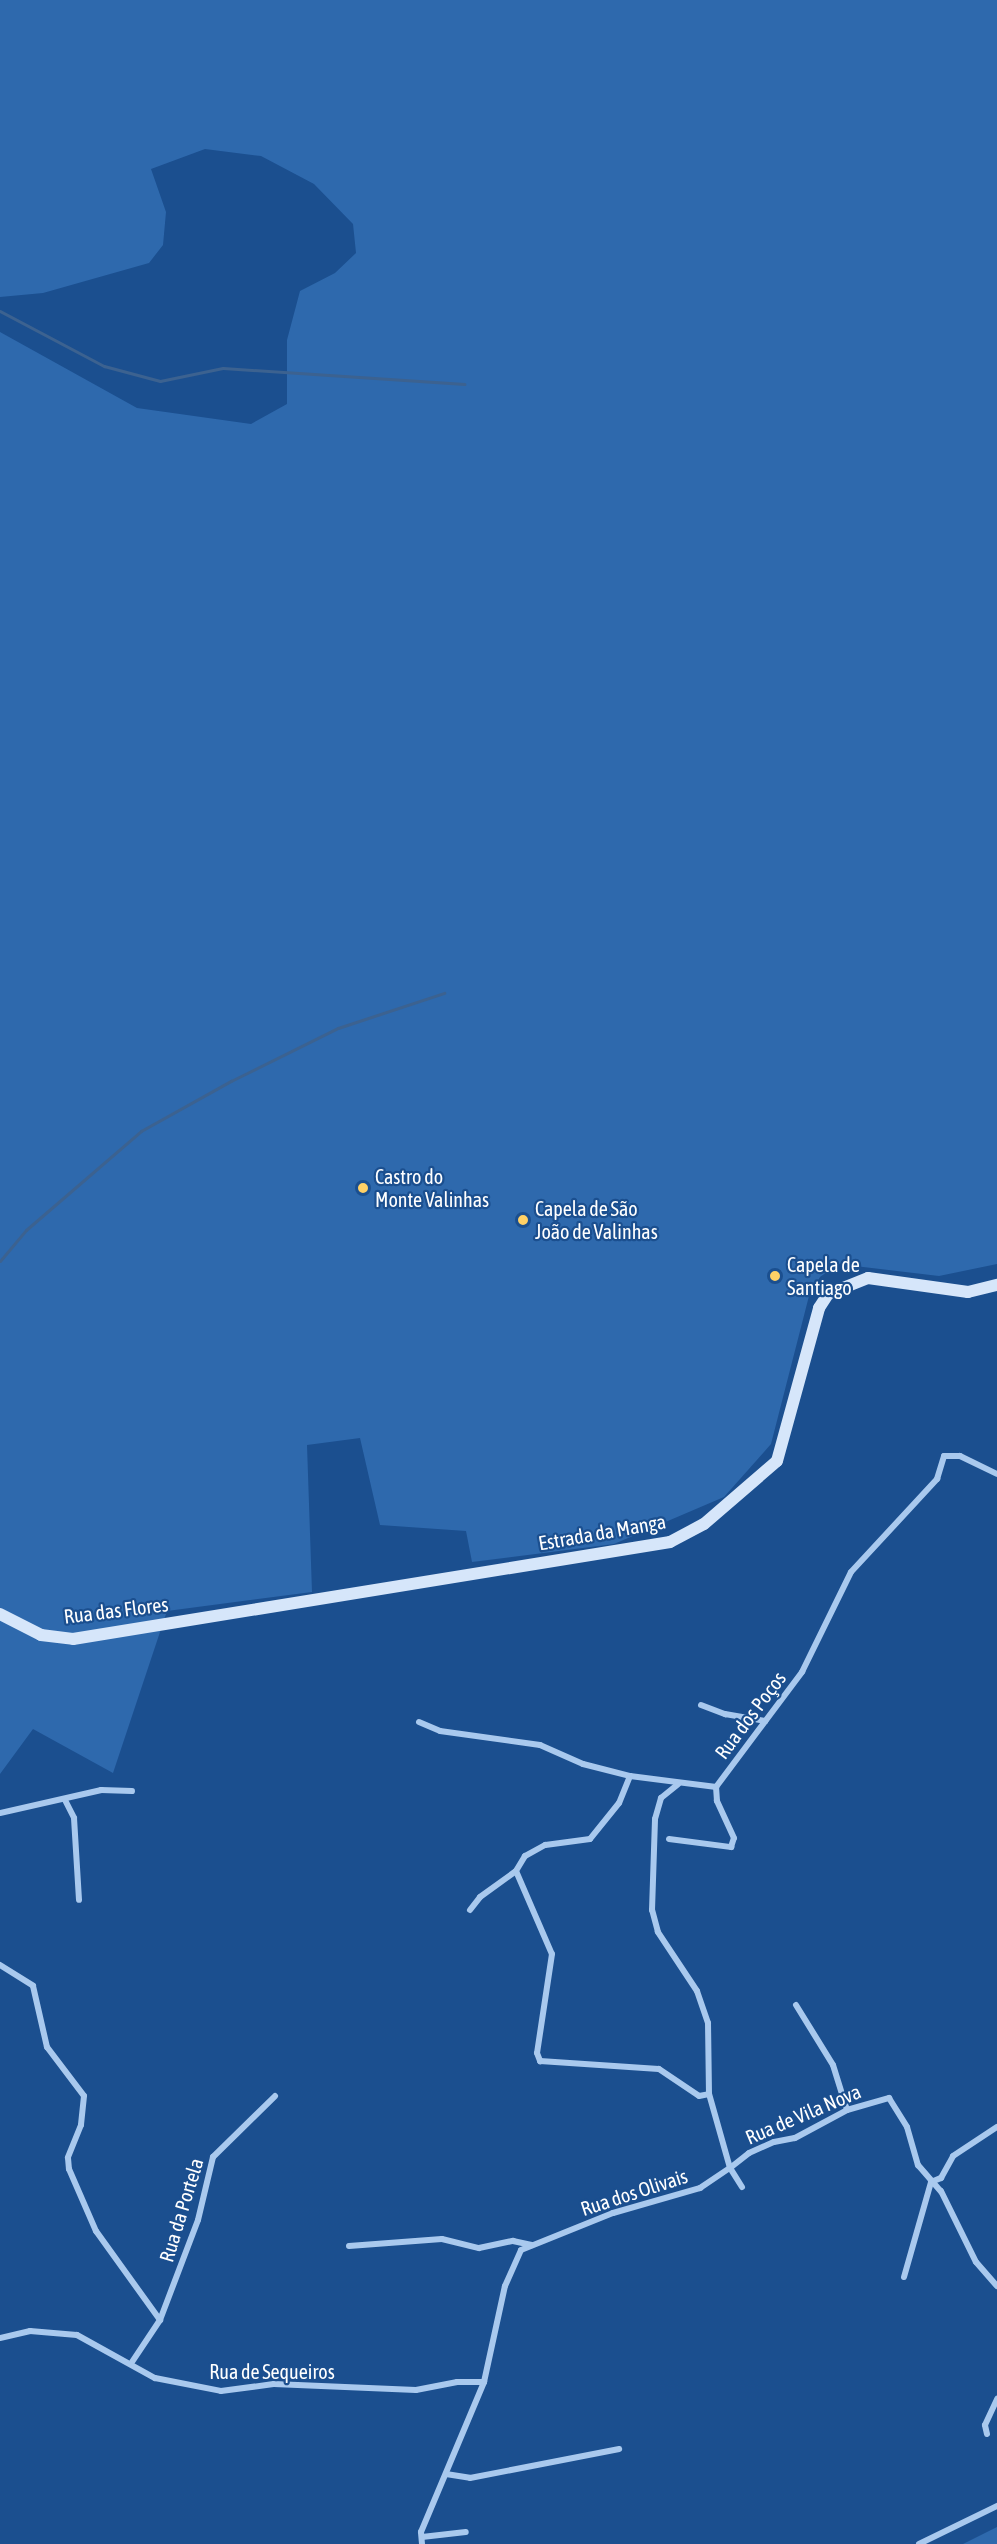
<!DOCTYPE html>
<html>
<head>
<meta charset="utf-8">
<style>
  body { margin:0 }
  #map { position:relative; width:997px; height:2544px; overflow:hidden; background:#1b4f8f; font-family:"Asap Condensed",sans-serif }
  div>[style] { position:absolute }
  .green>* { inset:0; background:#2e69ad }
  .stream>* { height:3px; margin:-1.5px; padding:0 1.5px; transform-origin:1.5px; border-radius:1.5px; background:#3c6290 }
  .street>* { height:6px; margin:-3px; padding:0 3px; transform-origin:3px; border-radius:3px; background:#a9c9ee }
  .secondary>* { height:12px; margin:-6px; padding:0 6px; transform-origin:6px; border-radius:6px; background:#d6e6fa }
  .dots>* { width:16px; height:16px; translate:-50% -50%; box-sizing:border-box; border:3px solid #1b4f8f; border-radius:50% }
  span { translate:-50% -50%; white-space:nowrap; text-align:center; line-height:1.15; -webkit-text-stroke:4.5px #1b4f8f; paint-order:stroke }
  .poi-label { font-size:20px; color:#fff }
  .left { translate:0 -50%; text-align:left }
  .street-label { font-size:20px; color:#fff }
</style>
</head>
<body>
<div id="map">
  <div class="green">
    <i style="clip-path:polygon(0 0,997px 0,997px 1264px,939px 1276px,838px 1264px,820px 1277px,809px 1296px,771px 1444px,724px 1497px,614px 1544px,472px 1562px,466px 1531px,380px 1525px,360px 1438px,307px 1445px,312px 1592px,167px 1611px,113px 1773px,33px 1729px,0 1774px,0 332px,137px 408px,251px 424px,287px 404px,287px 340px,300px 291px,335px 273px,356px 253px,353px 224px,314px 184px,261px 156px,205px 149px,151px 169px,166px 212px,163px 245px,149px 263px,43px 293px,0 297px)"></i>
    <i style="clip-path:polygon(997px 2527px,997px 2544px,963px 2544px)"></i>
  </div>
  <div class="stream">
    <i style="left:0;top:311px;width:118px;rotate:27.9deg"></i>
    <i style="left:104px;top:366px;width:58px;rotate:15deg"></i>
    <i style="left:160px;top:381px;width:64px;rotate:-11.7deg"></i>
    <i style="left:223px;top:368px;width:242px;rotate:3.8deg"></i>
    <i style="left:0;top:1261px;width:40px;rotate:-50deg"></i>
    <i style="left:26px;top:1230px;width:152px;rotate:-40.7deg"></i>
    <i style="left:141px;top:1131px;width:103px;rotate:-29.1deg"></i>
    <i style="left:231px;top:1081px;width:119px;rotate:-26.4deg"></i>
    <i style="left:338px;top:1028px;width:112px;rotate:-18.3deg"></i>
  </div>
  <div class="street">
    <i style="left:701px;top:1705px;width:26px;rotate:21deg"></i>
    <i style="left:725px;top:1714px;width:41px;rotate:9.9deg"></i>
    <i style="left:419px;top:1722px;width:23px;rotate:23deg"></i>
    <i style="left:440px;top:1731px;width:101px;rotate:8deg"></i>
    <i style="left:540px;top:1745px;width:47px;rotate:23.8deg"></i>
    <i style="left:583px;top:1764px;width:49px;rotate:14.3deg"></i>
    <i style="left:630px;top:1776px;width:87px;rotate:7.3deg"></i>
    <i style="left:716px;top:1787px;width:144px;rotate:-53.2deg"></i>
    <i style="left:802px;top:1672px;width:111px;rotate:-63.9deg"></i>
    <i style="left:851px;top:1572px;width:127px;rotate:-47.2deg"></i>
    <i style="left:937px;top:1479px;width:24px;rotate:-73deg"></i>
    <i style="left:944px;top:1456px;width:16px"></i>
    <i style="left:960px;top:1456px;width:41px;rotate:25.9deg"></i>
    <i style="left:630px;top:1776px;width:29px;rotate:112deg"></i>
    <i style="left:619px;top:1803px;width:46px;rotate:128.9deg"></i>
    <i style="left:590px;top:1839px;width:45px;rotate:172.4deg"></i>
    <i style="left:545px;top:1845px;width:23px;rotate:151deg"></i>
    <i style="left:525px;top:1856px;width:17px;rotate:121deg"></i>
    <i style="left:516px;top:1871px;width:90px;rotate:66.6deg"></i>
    <i style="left:552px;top:1954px;width:100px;rotate:98.6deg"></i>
    <i style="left:537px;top:2053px;width:9px;rotate:69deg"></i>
    <i style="left:540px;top:2061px;width:119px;rotate:3.8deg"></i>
    <i style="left:659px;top:2069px;width:48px;rotate:34deg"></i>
    <i style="left:699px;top:2096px;width:10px;rotate:-11deg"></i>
    <i style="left:65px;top:1800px;width:20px;rotate:63deg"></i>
    <i style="left:74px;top:1818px;width:82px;rotate:86.5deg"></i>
    <i style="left:0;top:1813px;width:104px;rotate:-12.8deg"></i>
    <i style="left:101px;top:1790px;width:31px;rotate:2deg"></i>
    <i style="left:669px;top:1839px;width:63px;rotate:7.4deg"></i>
    <i style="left:731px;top:1847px;width:9px;rotate:-72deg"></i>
    <i style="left:734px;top:1838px;width:41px;rotate:-114.7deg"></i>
    <i style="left:717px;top:1801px;width:14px;rotate:-94deg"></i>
    <i style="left:470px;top:1910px;width:16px;rotate:-52deg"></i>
    <i style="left:480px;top:1897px;width:44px;rotate:-35.8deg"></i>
    <i style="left:0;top:1965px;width:39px;rotate:32deg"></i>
    <i style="left:33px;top:1986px;width:63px;rotate:77.1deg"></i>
    <i style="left:47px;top:2047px;width:61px;rotate:52.9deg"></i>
    <i style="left:84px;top:2096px;width:29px;rotate:96deg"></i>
    <i style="left:81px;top:2125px;width:35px;rotate:112deg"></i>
    <i style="left:68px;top:2158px;width:11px;rotate:85deg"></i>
    <i style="left:69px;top:2169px;width:68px;rotate:66.5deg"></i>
    <i style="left:96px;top:2231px;width:110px;rotate:54.3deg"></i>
    <i style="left:160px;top:2320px;width:50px;rotate:123.7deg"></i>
    <i style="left:796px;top:2005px;width:70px;rotate:58.3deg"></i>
    <i style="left:833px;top:2065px;width:47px;rotate:72.7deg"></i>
    <i style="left:931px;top:2182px;width:11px;rotate:-22deg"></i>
    <i style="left:941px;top:2178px;width:25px;rotate:-61deg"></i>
    <i style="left:953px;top:2156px;width:53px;rotate:-33.4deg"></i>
    <i style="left:742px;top:2187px;width:22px;rotate:-122deg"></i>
    <i style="left:730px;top:2168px;width:24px;rotate:-38deg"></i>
    <i style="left:749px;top:2153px;width:27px;rotate:-24deg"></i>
    <i style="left:774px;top:2142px;width:21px;rotate:-11deg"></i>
    <i style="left:795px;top:2138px;width:59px;rotate:-28.3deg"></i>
    <i style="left:847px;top:2110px;width:44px;rotate:-15.9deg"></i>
    <i style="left:889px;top:2098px;width:34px;rotate:58deg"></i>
    <i style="left:907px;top:2127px;width:40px;rotate:74deg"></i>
    <i style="left:918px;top:2165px;width:35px;rotate:49deg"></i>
    <i style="left:941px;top:2191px;width:79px;rotate:63.8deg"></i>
    <i style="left:976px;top:2262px;width:32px;rotate:49deg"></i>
    <i style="left:349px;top:2246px;width:93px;rotate:-4.3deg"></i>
    <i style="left:442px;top:2239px;width:38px;rotate:14deg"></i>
    <i style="left:479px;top:2248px;width:35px;rotate:-12deg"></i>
    <i style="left:513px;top:2241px;width:19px;rotate:12deg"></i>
    <i style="left:904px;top:2277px;width:99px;rotate:-74.1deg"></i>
    <i style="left:160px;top:2320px;width:107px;rotate:-69.2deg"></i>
    <i style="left:198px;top:2220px;width:65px;rotate:-76.6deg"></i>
    <i style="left:213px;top:2157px;width:87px;rotate:-44.5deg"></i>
    <i style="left:0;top:2338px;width:31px;rotate:-13deg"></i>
    <i style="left:30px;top:2331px;width:47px;rotate:4.9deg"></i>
    <i style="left:77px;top:2335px;width:89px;rotate:28.9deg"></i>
    <i style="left:155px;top:2378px;width:67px;rotate:11.1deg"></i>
    <i style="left:221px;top:2391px;width:53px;rotate:-7.5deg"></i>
    <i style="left:274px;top:2384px;width:142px;rotate:2.4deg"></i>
    <i style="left:416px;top:2390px;width:42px;rotate:-11deg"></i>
    <i style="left:457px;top:2382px;width:27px"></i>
    <i style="left:987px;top:2434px;width:9px;rotate:-103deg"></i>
    <i style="left:985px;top:2425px;width:29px;rotate:-65deg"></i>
    <i style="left:446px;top:2474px;width:24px;rotate:9deg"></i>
    <i style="left:470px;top:2478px;width:152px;rotate:-11deg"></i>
    <i style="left:422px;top:2537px;width:44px;rotate:-6.5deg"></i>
    <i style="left:422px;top:2544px;width:12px;rotate:-95deg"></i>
    <i style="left:421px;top:2532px;width:163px;rotate:-67.2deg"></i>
    <i style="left:484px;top:2382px;width:98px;rotate:-77.7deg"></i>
    <i style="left:505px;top:2286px;width:39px;rotate:-66deg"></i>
    <i style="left:521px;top:2250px;width:99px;rotate:-21.9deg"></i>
    <i style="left:613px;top:2213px;width:91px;rotate:-16deg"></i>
    <i style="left:700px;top:2188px;width:36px;rotate:-34deg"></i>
    <i style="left:730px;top:2168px;width:77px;rotate:-105.8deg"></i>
    <i style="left:709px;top:2094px;width:71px;rotate:-90.8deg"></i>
    <i style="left:708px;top:2023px;width:34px;rotate:-109deg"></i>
    <i style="left:697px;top:1991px;width:71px;rotate:-123.5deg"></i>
    <i style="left:658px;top:1932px;width:23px;rotate:-105deg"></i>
    <i style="left:652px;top:1910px;width:91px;rotate:-88.1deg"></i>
    <i style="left:655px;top:1819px;width:22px;rotate:-74deg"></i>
    <i style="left:661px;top:1798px;width:22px;rotate:-39deg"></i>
    <i style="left:919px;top:2544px;width:87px;rotate:-26deg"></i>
  </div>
  <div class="secondary">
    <i style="left:0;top:1614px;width:46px;rotate:27.1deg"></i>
    <i style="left:41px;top:1635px;width:32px;rotate:7deg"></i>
    <i style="left:73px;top:1639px;width:605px;rotate:-9.23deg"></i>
    <i style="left:670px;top:1542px;width:38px;rotate:-28deg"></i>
    <i style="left:704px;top:1524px;width:96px;rotate:-40.8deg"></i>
    <i style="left:777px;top:1461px;width:159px;rotate:-74.6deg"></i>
    <i style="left:819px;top:1308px;width:17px;rotate:-57deg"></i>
    <i style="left:828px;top:1294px;width:43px;rotate:-21.8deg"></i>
    <i style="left:868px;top:1278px;width:101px;rotate:8deg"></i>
    <i style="left:968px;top:1292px;width:30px;rotate:-14deg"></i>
  </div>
  <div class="dots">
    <i style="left:363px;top:1188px;background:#ffd166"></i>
    <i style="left:523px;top:1220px;background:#ffd166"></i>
    <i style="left:775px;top:1276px;background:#ffd166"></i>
  </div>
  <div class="poi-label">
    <span class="left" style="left:375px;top:1188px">Castro do<br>Monte Valinhas</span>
    <span class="left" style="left:535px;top:1220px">Capela de São<br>João de Valinhas</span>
    <span class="left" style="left:787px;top:1276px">Capela de<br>Santiago</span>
  </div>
  <div class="street-label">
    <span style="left:602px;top:1532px;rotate:-10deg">Estrada da Manga</span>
    <span style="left:116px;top:1610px;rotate:-7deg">Rua das Flores</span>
    <span style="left:750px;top:1715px;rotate:-53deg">Rua dos Poços</span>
    <span style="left:803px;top:2114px;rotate:-23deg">Rua de Vila Nova</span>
    <span style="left:634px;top:2192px;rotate:-18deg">Rua dos Olivais</span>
    <span style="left:181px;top:2210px;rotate:-73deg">Rua da Portela</span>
    <span style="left:272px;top:2371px">Rua de Sequeiros</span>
  </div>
</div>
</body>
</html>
